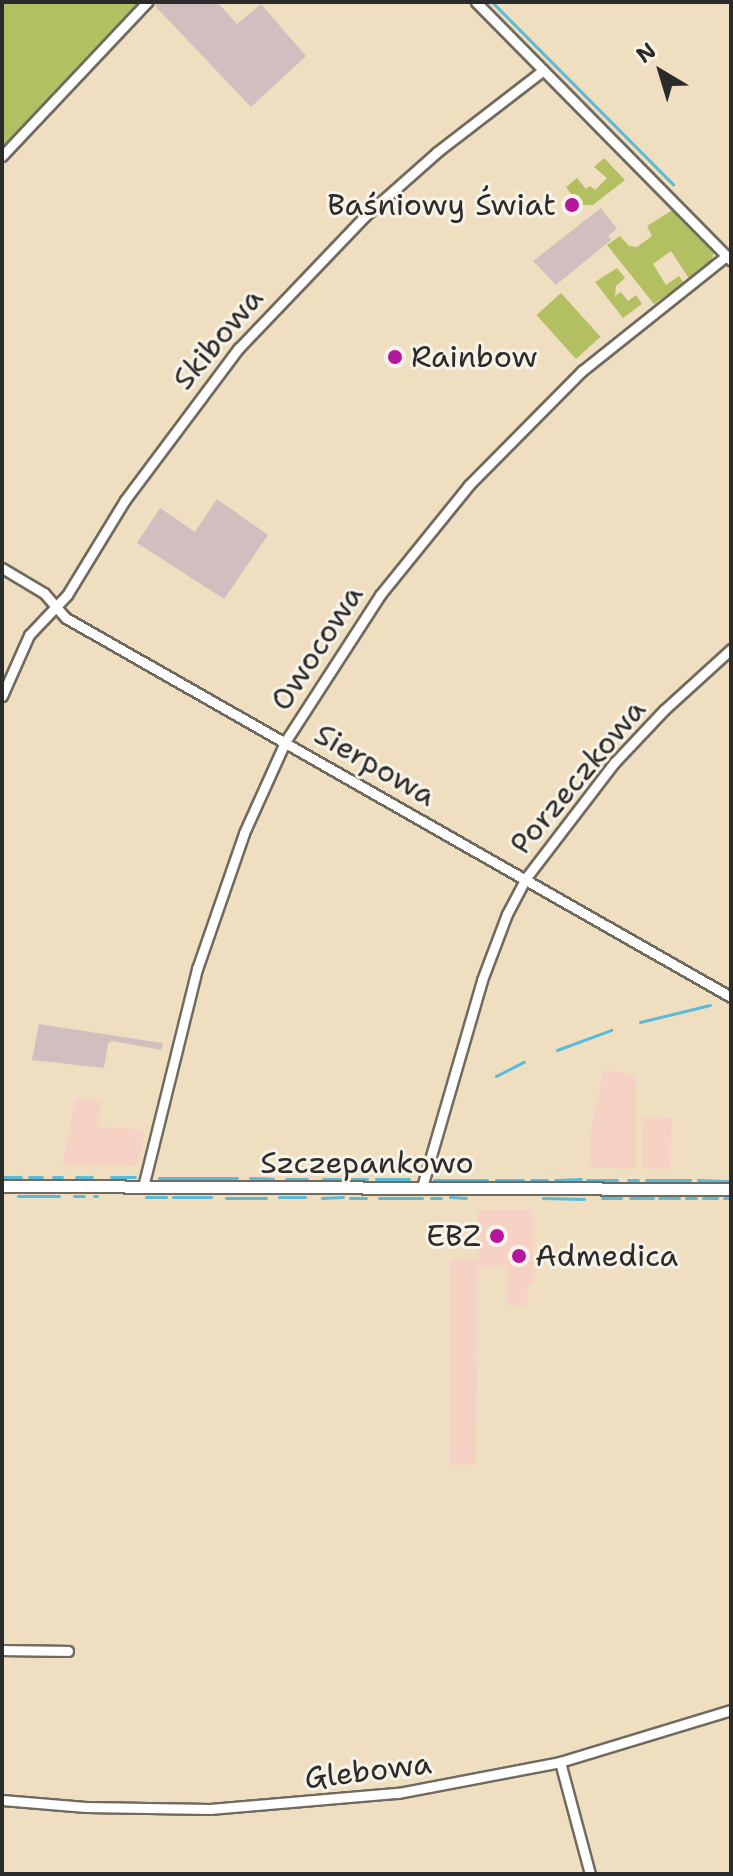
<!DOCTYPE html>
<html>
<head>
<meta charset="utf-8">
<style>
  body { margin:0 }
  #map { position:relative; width:733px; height:1876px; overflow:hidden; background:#efdfc0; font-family:"Shantell Sans",sans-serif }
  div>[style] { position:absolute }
  .built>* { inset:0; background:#f6d2c5; transform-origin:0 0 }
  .industrial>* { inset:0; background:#d1bfbf }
  .green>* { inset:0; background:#b3c062; transform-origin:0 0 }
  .stream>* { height:3px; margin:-1.5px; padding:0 1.5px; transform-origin:1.5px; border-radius:1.5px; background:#59bbd8 }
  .roads { filter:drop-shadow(2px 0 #706a5f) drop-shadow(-2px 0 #706a5f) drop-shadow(0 2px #706a5f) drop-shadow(0 -2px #706a5f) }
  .minor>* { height:9px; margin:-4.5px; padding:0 4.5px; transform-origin:4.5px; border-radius:4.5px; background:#fff }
  .tertiary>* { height:11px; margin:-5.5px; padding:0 5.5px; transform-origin:5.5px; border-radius:5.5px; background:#fff }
  .dots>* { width:22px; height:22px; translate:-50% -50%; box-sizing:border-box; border:4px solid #f7f3e8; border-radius:50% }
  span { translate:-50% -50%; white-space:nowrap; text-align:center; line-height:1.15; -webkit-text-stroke:6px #f7f3e8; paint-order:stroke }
  .poi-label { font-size:30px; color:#2b2b2b }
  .right { translate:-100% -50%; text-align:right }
  .left { translate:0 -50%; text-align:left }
  .street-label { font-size:30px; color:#2b2b2b }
  .frame { position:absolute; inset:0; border:4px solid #2b2b2b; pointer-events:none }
  .north { position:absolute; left:621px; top:32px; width:80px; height:80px; -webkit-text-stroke:6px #f7f3e8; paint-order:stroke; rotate:322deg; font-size:22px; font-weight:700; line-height:32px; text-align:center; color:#2b2b2b }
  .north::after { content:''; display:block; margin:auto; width:28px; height:36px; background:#2b2b2b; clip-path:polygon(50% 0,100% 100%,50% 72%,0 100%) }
</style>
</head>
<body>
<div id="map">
  <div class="built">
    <i style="clip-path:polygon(604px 1069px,636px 1076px,636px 1168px,589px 1168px,591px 1128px)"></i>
    <i style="clip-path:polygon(75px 1098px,101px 1101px,97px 1127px,145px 1130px,138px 1166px,63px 1165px)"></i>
    <i style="left:643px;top:1117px;width:29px;height:51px;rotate:2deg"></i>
    <i style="clip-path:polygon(478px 1210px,533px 1210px,533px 1284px,527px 1284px,527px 1306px,507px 1305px,507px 1266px,477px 1267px,476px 1464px,450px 1465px,450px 1259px,477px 1259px)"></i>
  </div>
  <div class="industrial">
    <i style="clip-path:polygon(159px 2px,217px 2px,237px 24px,261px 4px,306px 56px,251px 107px,155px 6px)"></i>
    <i style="clip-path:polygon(601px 208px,617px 229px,608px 236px,611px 240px,556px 285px,533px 261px)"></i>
    <i style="clip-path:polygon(217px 499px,268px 535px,224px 599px,137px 543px,160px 508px,195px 532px)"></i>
    <i style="clip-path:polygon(39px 1024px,162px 1043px,163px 1043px,161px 1050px,112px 1041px,108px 1044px,104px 1068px,32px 1060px)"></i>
  </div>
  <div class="green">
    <i style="clip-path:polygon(2px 2px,144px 2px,78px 66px,2px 151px)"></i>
    <i style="clip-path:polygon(604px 158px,625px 180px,593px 205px,579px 205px,566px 187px,577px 178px,586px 189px,590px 186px,595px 190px,607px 178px,594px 167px)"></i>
    <i style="clip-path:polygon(674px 209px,713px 249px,713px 256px,710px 265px,690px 280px,671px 251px,653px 264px,666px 285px,679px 276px,684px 283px,654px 304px,607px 245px,620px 236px,629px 246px,637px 247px,652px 236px,647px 226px)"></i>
    <i style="clip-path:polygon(617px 268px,625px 278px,616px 286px,615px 296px,621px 292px,628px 301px,636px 295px,642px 304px,623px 318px,595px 282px)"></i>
    <i style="left:561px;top:293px;width:59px;height:33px;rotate:48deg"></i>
  </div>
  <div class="stream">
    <i style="left:492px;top:2px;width:257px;rotate:45.2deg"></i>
    <i style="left:640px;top:1022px;width:72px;rotate:-13.7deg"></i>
    <i style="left:557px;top:1050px;width:58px;rotate:-20.3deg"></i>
    <i style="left:496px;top:1076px;width:31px;rotate:-27deg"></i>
    <i style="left:2px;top:1177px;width:19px"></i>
    <i style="left:29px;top:1177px;width:13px"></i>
    <i style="left:53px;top:1177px;width:9px"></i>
    <i style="left:76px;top:1177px;width:16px"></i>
    <i style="left:111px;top:1177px;width:24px"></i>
    <i style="left:159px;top:1178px;width:78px"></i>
    <i style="left:250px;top:1178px;width:23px;rotate:2deg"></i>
    <i style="left:286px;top:1179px;width:21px"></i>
    <i style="left:323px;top:1179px;width:44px"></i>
    <i style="left:376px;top:1179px;width:33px"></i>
    <i style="left:434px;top:1180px;width:53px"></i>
    <i style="left:496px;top:1180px;width:27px"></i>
    <i style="left:531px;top:1180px;width:16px"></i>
    <i style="left:555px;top:1180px;width:26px;rotate:-2deg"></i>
    <i style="left:587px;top:1180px;width:30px"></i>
    <i style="left:628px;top:1180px;width:10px"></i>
    <i style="left:646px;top:1180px;width:44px"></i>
    <i style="left:698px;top:1180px;width:33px;rotate:2deg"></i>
    <i style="left:18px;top:1196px;width:41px"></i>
    <i style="left:74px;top:1196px;width:10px"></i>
    <i style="left:94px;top:1196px;width:3px"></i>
    <i style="left:146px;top:1197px;width:20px"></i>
    <i style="left:173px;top:1197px;width:38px"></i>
    <i style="left:279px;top:1197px;width:26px"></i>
    <i style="left:450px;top:1197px;width:16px;rotate:4deg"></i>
    <i style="left:226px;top:1198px;width:40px"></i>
    <i style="left:322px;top:1198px;width:21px;rotate:-3deg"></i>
    <i style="left:350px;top:1198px;width:16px"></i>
    <i style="left:379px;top:1198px;width:43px"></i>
    <i style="left:431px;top:1198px;width:10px"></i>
    <i style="left:543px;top:1198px;width:41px;rotate:1.4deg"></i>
    <i style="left:602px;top:1198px;width:19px"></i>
    <i style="left:630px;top:1198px;width:23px"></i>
    <i style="left:659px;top:1198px;width:20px"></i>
    <i style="left:686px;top:1198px;width:10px"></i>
    <i style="left:703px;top:1198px;width:14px"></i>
    <i style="left:724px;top:1198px;width:7px"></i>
  </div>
  <div class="roads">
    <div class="minor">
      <i style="left:476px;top:2px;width:363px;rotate:45.4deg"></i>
      <i style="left:2px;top:156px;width:212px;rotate:-46.7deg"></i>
      <i style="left:2px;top:568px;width:49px;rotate:30.8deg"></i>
      <i style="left:44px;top:593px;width:33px;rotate:49deg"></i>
      <i style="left:66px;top:618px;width:765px;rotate:29.68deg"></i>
      <i style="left:2px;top:696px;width:67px;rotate:-66.1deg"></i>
      <i style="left:29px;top:635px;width:55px;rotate:-46.5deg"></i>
      <i style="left:67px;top:595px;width:111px;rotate:-58.6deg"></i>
      <i style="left:125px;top:500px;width:189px;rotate:-53.2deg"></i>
      <i style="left:238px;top:349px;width:184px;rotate:-46.3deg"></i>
      <i style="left:365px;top:216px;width:96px;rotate:-41.6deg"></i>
      <i style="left:437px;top:152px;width:133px;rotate:-37.6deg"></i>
      <i style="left:143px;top:1187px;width:225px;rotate:-76.1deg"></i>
      <i style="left:197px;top:969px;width:144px;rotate:-70.9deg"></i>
      <i style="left:244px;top:833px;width:100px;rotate:-65.7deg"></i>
      <i style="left:285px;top:742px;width:175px;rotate:-57.1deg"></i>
      <i style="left:380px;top:595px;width:141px;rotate:-51deg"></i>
      <i style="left:469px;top:485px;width:161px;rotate:-45.3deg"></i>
      <i style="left:582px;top:371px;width:184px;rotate:-38.6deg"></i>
      <i style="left:422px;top:1187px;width:216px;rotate:-73.8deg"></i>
      <i style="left:482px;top:980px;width:71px;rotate:-69.3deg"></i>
      <i style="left:507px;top:914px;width:41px;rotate:-62.2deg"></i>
      <i style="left:526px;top:878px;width:145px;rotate:-52.6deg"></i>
      <i style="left:614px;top:763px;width:73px;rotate:-46.7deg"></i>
      <i style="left:664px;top:710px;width:91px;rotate:-42.3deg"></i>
      <i style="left:2px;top:1650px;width:66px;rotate:0.9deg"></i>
      <i style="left:560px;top:1762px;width:116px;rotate:75deg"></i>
      <i style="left:2px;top:1800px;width:84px;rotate:4.8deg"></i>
      <i style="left:86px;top:1807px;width:124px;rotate:0.9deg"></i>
      <i style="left:210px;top:1809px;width:189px;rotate:-4.9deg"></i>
      <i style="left:398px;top:1793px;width:165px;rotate:-10.8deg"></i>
      <i style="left:560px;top:1762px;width:179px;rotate:-16.9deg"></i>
    </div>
    <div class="tertiary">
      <i style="left:2px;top:1186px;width:729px;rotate:0.24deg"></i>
    </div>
  </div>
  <div class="dots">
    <i style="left:572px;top:205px;background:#b5179e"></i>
    <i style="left:395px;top:357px;background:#b5179e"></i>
    <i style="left:497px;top:1236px;background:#b5179e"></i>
    <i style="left:519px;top:1256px;background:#b5179e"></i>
  </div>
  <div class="poi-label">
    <span class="right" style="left:556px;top:205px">Baśniowy Świat</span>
    <span class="left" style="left:411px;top:357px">Rainbow</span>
    <span class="right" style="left:481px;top:1236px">EBZ</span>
    <span class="left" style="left:535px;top:1256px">Admedica</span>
  </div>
  <div class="street-label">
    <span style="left:218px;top:339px;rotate:-50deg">Skibowa</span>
    <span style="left:317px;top:648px;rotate:-57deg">Owocowa</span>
    <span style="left:375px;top:765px;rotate:30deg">Sierpowa</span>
    <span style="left:578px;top:777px;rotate:-50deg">Porzeczkowa</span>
    <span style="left:367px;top:1163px">Szczepankowo</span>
    <span style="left:368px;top:1771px;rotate:-7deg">Glebowa</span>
  </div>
  <div class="frame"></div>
  <div class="north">N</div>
</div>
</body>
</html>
